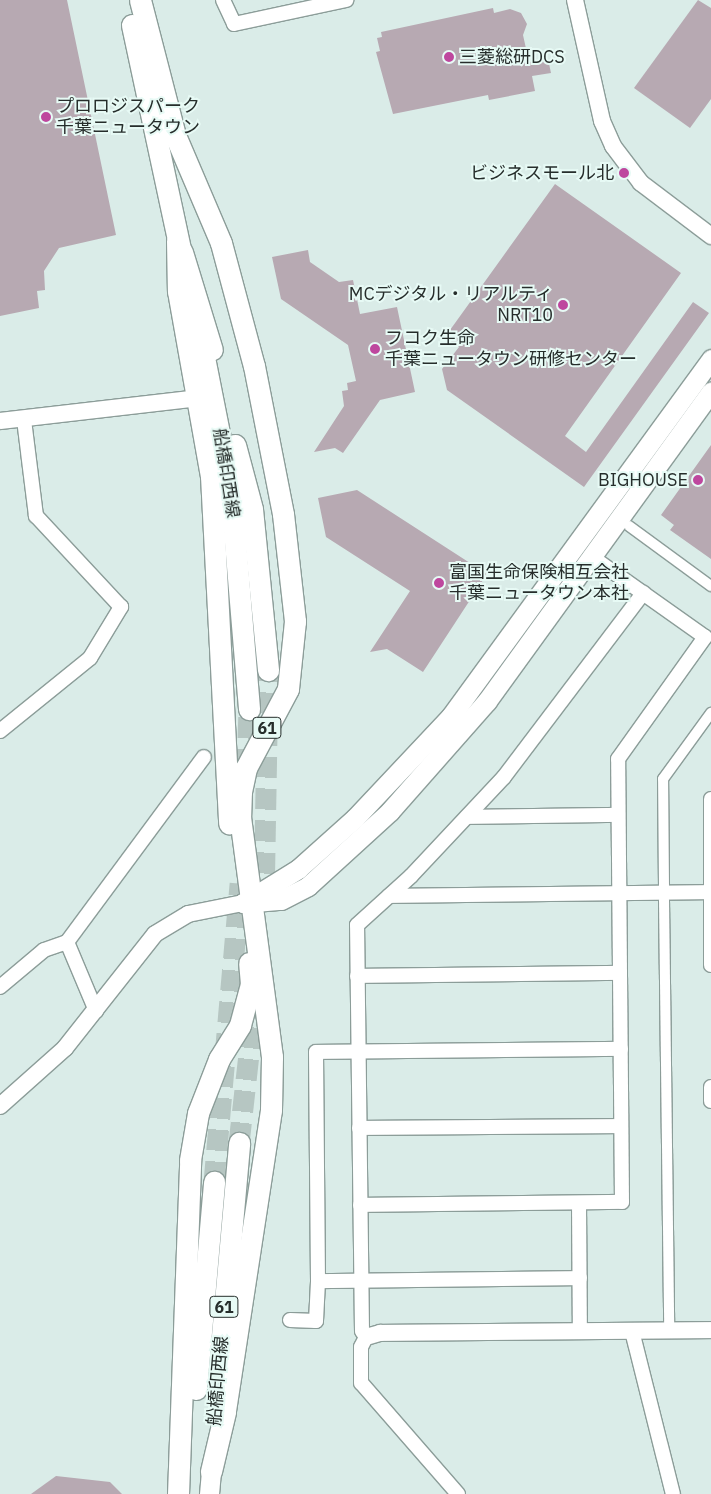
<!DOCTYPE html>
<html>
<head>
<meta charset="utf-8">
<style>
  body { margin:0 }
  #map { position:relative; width:711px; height:1494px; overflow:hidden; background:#daece8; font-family:"IBM Plex Sans","Noto Sans JP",sans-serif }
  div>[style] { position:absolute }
  .building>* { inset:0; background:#b7a9b2 }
  .primary-tunnel>* { height:21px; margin-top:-10.5px; transform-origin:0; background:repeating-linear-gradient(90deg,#b6c6c2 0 21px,transparent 0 32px) }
  .roads { filter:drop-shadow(1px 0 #8c9d99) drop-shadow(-1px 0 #8c9d99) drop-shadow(0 1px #8c9d99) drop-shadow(0 -1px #8c9d99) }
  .pedestrian>* { height:10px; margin:-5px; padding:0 5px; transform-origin:5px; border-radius:5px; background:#fff }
  .minor>* { height:14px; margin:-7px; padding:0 7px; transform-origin:7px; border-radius:7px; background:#fff }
  .tertiary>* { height:16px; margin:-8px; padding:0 8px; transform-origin:8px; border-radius:8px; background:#fff }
  .secondary>* { height:19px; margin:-9.5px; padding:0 9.5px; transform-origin:9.5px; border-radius:9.5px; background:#fff }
  .primary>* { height:21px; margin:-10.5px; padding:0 10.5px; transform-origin:10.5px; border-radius:10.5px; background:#fff }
  .dots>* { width:14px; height:14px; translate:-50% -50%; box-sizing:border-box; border:2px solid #e7faf5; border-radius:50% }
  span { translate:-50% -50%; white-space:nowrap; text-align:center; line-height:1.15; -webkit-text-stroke:4px #e7faf5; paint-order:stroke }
  .shield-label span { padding:1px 4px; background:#e7faf5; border:1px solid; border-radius:4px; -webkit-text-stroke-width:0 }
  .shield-label { font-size:16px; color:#262d2b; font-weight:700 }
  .poi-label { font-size:18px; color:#262d2b }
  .left { translate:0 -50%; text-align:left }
  .right { translate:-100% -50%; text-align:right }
  .street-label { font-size:18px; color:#262d2b }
</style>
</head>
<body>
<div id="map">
  <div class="building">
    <i style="clip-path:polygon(0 0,67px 0,116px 235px,59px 248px,44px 271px,45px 290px,37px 291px,39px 308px,0 316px)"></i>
    <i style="clip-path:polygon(698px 0,711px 8px,711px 99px,690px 128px,634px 88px)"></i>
    <i style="clip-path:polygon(493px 8px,494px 13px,510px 9px,521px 13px,527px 24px,523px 35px,529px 62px,548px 59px,551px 73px,532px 76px,535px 91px,489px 100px,488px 95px,393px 114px,376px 52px,380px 51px,377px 38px,382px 37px,381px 32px)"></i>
    <i style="clip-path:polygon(555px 184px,681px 273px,565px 436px,586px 452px,693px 302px,709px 313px,584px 487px,447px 390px,442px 369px,459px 347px,445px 337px)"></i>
    <i style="clip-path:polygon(308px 250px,310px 262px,339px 282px,353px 280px,360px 314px,397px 307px,415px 392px,380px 400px,343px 453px,335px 448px,314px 452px,344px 406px,342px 391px,348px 390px,347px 383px,356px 381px,348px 345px,281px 299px,272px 257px)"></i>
    <i style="clip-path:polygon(711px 445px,711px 559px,670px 530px,674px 525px,661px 515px)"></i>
    <i style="clip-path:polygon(357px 490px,487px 574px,423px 672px,387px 649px,370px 652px,410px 591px,326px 537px,318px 498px)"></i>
    <i style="clip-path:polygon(56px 1476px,110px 1482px,122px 1494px,31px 1494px)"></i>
  </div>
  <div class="primary-tunnel">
    <i style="left:247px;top:770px;width:61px;rotate:-88.1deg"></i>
    <i style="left:264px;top:905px;width:235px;rotate:-89deg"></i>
    <i style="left:239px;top:1143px;width:162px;rotate:-83.6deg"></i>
    <i style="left:214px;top:1182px;width:300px;rotate:-85deg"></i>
  </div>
  <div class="roads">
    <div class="pedestrian">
      <i style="left:629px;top:526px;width:102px;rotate:36.2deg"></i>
      <i style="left:664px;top:886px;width:107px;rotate:-90.5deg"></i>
      <i style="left:663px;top:779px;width:82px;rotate:-54deg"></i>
      <i style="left:664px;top:900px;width:424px;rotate:89.3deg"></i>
    </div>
    <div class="minor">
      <i style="left:223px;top:0;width:26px;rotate:65deg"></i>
      <i style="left:234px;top:24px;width:115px;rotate:-12.1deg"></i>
      <i style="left:0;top:731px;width:116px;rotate:-39deg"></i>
      <i style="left:90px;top:658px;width:60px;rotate:-58.7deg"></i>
      <i style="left:121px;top:607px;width:125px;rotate:-133deg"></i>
      <i style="left:36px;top:516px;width:98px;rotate:-97.1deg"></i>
      <i style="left:711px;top:799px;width:166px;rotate:90deg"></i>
      <i style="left:467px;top:817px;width:151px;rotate:-0.8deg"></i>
      <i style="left:389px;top:896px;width:322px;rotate:-0.7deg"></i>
      <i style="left:67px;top:942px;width:230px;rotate:-53.5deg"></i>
      <i style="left:357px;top:976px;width:263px;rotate:-0.7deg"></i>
      <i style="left:0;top:987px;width:57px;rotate:-40.1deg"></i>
      <i style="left:44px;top:950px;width:24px;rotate:-19deg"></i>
      <i style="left:67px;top:942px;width:75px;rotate:67.2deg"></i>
      <i style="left:711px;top:1087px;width:14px;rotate:90deg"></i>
      <i style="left:359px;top:1128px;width:262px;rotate:-0.4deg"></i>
      <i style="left:579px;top:1203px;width:129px;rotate:89.6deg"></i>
      <i style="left:360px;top:1205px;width:262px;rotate:-0.7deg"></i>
      <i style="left:622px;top:1202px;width:443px;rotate:-90.5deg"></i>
      <i style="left:618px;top:759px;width:150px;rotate:-54.5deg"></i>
      <i style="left:705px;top:637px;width:138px;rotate:-144.7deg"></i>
      <i style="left:580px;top:1278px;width:262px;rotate:179.3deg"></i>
      <i style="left:318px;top:1281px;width:229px;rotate:-90.5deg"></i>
      <i style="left:316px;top:1052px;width:305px;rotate:-0.6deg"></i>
      <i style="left:290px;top:1320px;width:26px;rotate:2deg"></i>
      <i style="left:316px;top:1321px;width:40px;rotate:-87.1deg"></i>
      <i style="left:632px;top:1331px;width:168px;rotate:75.9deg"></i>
      <i style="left:458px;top:1494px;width:147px;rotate:-131.1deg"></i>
      <i style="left:361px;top:1383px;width:36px;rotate:-90deg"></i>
      <i style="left:361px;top:1347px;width:11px;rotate:-63deg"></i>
      <i style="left:366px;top:1337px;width:7px;rotate:-124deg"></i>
      <i style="left:362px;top:1331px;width:406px;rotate:-90.7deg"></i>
      <i style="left:357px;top:925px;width:73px;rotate:-42.2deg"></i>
      <i style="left:411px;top:876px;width:136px;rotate:-46.8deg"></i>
      <i style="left:504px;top:777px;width:231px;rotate:-52.9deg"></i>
    </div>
    <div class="tertiary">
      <i style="left:575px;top:0;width:124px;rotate:77.4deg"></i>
      <i style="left:602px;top:121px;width:27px;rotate:66deg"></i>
      <i style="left:613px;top:146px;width:46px;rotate:52.9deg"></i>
      <i style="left:641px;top:183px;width:88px;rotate:37.1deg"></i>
      <i style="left:0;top:421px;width:199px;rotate:-6.6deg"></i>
      <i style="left:0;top:1106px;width:87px;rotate:-41.7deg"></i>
      <i style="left:65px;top:1048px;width:145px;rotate:-51.7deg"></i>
      <i style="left:155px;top:934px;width:39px;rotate:-31deg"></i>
      <i style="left:188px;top:914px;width:56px;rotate:-11.3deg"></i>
      <i style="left:366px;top:1337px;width:15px;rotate:-16deg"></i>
      <i style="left:380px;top:1333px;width:331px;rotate:-0.5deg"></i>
    </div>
    <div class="secondary">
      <i style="left:243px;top:903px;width:65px;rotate:-31.7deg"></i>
      <i style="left:298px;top:869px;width:76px;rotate:-41.8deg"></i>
      <i style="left:355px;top:818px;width:140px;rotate:-46.7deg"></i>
      <i style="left:451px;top:716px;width:442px;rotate:-53.9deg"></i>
      <i style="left:243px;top:903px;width:38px;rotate:-5deg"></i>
      <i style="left:281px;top:900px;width:30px;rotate:-27deg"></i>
      <i style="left:308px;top:886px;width:111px;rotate:-42.4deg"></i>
      <i style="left:390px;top:811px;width:147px;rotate:-48.6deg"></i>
      <i style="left:487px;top:701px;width:382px;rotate:-54.1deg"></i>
      <i style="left:209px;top:1494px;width:23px;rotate:-85deg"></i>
    </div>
    <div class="primary">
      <i style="left:140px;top:0;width:139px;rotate:75.5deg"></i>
      <i style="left:175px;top:135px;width:117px;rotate:66.9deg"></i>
      <i style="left:221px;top:243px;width:127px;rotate:75deg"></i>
      <i style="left:254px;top:366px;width:151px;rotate:78.9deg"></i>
      <i style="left:283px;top:514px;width:108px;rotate:83.6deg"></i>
      <i style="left:295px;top:621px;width:68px;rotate:95.9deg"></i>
      <i style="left:288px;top:689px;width:89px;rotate:118deg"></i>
      <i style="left:246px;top:768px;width:24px;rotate:102deg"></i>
      <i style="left:241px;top:791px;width:26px;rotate:92deg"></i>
      <i style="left:240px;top:817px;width:242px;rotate:82.4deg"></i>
      <i style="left:272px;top:1057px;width:53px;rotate:91.1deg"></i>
      <i style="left:271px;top:1110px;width:305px;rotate:98.7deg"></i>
      <i style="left:225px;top:1412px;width:61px;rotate:103.3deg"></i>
      <i style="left:132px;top:25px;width:234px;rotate:77.9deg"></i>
      <i style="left:177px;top:241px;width:50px;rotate:88.9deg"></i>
      <i style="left:178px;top:291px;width:188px;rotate:79.9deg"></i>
      <i style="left:211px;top:476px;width:348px;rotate:87deg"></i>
      <i style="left:182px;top:252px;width:102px;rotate:73deg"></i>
      <i style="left:200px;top:337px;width:160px;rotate:78.8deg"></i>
      <i style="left:231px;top:494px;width:216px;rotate:85.2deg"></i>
      <i style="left:235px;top:445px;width:66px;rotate:75.1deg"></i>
      <i style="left:252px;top:509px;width:162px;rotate:84.3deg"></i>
      <i style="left:220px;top:1358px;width:216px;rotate:-84.9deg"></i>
      <i style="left:196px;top:1389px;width:208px;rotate:-85deg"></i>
      <i style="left:178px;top:1494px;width:334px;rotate:-87.9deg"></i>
      <i style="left:190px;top:1160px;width:48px;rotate:-80.3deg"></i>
      <i style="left:198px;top:1113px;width:58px;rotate:-68.7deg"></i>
      <i style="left:219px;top:1059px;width:40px;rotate:-58deg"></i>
      <i style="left:240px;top:1025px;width:42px;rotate:-75deg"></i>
      <i style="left:251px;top:984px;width:21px;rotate:-95deg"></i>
    </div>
  </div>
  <div class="dots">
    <i style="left:449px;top:57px;background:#be479e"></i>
    <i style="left:46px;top:117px;background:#be479e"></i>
    <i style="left:624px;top:173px;background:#be479e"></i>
    <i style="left:563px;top:305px;background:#be479e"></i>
    <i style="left:375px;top:349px;background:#be479e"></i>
    <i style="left:698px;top:480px;background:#be479e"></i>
    <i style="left:439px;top:583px;background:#be479e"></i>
  </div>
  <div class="shield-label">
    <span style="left:267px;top:728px">61</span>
    <span style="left:224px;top:1307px">61</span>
  </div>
  <div class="poi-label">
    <span class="left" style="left:459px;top:57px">三菱総研DCS</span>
    <span class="left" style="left:56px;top:117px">プロロジスパーク<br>千葉ニュータウン</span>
    <span class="right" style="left:614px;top:173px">ビジネスモール北</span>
    <span class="right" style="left:553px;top:305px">MCデジタル・リアルティ<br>NRT10</span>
    <span class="left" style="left:385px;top:349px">フコク生命<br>千葉ニュータウン研修センター</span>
    <span class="right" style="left:688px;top:480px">BIGHOUSE</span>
    <span class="left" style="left:449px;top:583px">富国生命保険相互会社<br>千葉ニュータウン本社</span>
  </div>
  <div class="street-label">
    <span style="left:226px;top:473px;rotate:81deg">船橋印西線</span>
    <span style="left:218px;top:1381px;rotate:-85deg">船橋印西線</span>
  </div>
</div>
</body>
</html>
